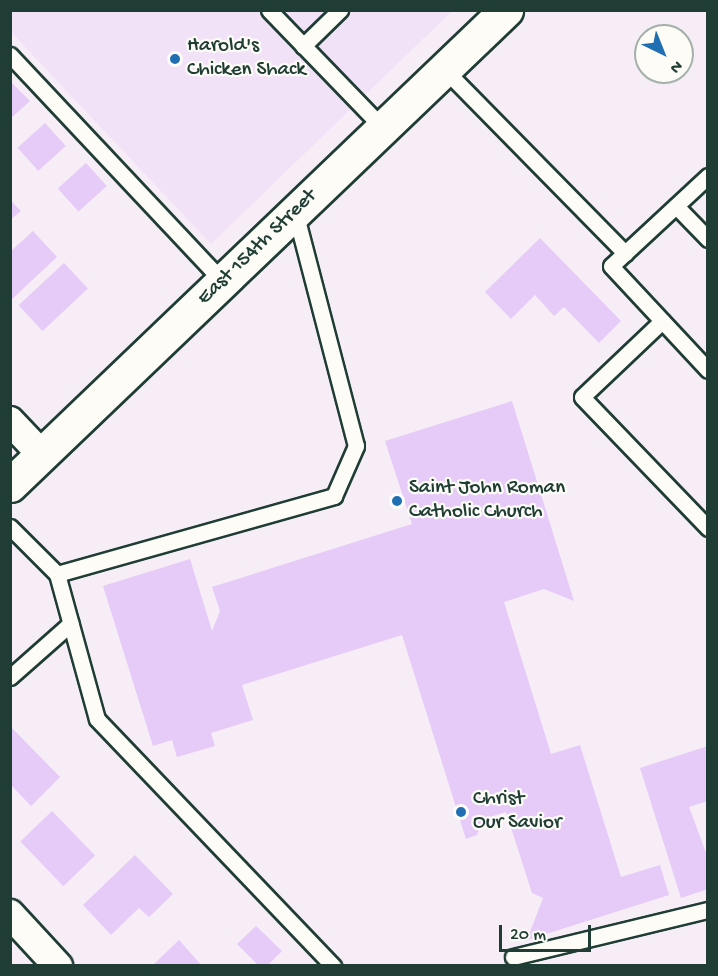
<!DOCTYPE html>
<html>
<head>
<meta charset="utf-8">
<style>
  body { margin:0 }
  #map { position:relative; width:718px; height:976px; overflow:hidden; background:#f6edf7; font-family:"Gochi Hand",sans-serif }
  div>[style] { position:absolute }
  .built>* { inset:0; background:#f1e2f7 }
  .building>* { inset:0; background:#e6caf8; transform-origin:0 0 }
  .roads { filter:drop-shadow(2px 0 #1f3d34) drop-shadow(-2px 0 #1f3d34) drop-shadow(0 2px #1f3d34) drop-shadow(0 -2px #1f3d34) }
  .lane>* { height:15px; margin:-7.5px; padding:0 7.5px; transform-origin:7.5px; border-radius:7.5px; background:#fdfcf7 }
  .street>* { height:28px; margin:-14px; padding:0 14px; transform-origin:14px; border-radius:14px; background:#fdfcf7 }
  .secondary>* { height:33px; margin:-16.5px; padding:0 16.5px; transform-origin:16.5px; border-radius:16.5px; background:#fdfcf7 }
  .dots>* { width:16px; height:16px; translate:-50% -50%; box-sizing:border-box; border:3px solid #fdfcf7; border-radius:50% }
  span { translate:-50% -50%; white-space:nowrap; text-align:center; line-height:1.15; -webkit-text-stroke:4.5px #fdfcf7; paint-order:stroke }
  .poi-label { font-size:21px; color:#1f3d34 }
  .left { translate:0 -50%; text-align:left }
  .street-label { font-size:21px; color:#1f3d34 }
  .frame { position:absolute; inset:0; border:12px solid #1f3d34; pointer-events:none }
  .north { position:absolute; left:634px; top:24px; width:60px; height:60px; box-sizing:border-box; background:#fdfcf7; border:2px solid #a4b0a9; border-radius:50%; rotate:137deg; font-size:16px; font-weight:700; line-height:24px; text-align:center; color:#1f3d34 }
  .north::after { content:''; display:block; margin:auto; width:21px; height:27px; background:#1f6fb2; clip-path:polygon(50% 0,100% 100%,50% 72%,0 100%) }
  .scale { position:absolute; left:499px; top:925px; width:92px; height:27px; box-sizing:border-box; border:3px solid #1f3d34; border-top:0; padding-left:8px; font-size:18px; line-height:21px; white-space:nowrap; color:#1f3d34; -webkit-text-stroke:4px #fdfcf7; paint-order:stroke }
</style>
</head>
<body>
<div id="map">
  <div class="built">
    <i style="clip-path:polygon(11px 11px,452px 11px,211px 244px,11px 32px)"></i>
  </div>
  <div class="building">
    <i style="clip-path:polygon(10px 81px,30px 101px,10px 119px)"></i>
    <i style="left:45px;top:123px;width:31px;height:37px;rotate:48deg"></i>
    <i style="left:86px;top:163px;width:31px;height:38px;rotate:48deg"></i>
    <i style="clip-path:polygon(10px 200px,21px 211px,10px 220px)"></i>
    <i style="clip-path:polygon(33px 231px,57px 257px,12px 299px,10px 252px)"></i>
    <i style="clip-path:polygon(540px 238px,621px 321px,599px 343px,564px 307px,554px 316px,535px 295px,511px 319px,485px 292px)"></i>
    <i style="left:64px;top:263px;width:35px;height:62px;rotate:47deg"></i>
    <i style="clip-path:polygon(512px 401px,574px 601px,544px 589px,504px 602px,551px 754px,580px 745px,621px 877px,660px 865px,669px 895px,527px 940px,543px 898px,532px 893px,506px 812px,483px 819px,477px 835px,466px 839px,402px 635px,242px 685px,253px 720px,211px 733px,215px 746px,177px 757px,172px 740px,153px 746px,103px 586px,190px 559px,212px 631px,220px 611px,212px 587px,412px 524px,385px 441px)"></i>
    <i style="clip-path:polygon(10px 726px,60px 777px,31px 806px,10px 784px)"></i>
    <i style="clip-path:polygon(708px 746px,708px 801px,689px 807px,708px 858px,708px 889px,681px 898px,640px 768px)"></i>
    <i style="left:52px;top:811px;width:62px;height:44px;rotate:46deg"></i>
    <i style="clip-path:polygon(135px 855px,173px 894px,149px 917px,139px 908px,111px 935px,83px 905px)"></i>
    <i style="clip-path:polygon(256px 926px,282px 951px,267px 966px,259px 966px,237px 944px)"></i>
    <i style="clip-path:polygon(179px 940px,202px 966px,152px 966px)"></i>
  </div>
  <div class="roads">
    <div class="lane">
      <i style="left:269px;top:10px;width:164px;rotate:46deg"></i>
      <i style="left:303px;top:46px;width:52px;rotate:-44.2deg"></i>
      <i style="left:10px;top:55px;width:311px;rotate:46.8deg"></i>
      <i style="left:445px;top:70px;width:257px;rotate:45.5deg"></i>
      <i style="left:708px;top:176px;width:132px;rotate:137.1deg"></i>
      <i style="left:611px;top:266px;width:142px;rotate:47deg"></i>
      <i style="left:676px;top:206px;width:46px;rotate:45.9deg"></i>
      <i style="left:662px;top:321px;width:110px;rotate:136.5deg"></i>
      <i style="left:582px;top:397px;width:182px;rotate:46.1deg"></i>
      <i style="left:10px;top:527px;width:66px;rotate:45deg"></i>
      <i style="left:57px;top:574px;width:288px;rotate:-15.7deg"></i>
      <i style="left:334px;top:496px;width:55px;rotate:-66.3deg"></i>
      <i style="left:356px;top:446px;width:242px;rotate:-104.6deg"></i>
      <i style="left:57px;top:574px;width:150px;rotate:74.6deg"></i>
      <i style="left:97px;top:719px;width:342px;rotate:46.3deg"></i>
      <i style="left:10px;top:677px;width:81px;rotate:-41.5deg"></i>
      <i style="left:513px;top:957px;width:201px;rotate:-13.6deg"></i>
    </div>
    <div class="street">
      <i style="left:10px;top:421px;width:47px;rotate:46.7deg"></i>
      <i style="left:10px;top:914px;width:71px;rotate:47.3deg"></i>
    </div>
    <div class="secondary">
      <i style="left:10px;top:485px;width:687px;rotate:-43.76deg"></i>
    </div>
  </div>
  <div class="dots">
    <i style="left:175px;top:59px;background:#1f6fb2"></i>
    <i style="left:397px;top:501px;background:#1f6fb2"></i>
    <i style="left:461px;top:812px;background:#1f6fb2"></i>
  </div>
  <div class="poi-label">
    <span class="left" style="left:187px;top:59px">Harold's<br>Chicken Shack</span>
    <span class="left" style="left:409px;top:501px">Saint John Roman<br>Catholic Church</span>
    <span class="left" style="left:473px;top:812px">Christ<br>Our Savior</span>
  </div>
  <div class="street-label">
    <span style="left:258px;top:248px;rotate:-44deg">East 154th Street</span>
  </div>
  <div class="frame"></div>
  <div class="north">N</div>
  <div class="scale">20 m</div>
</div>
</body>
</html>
